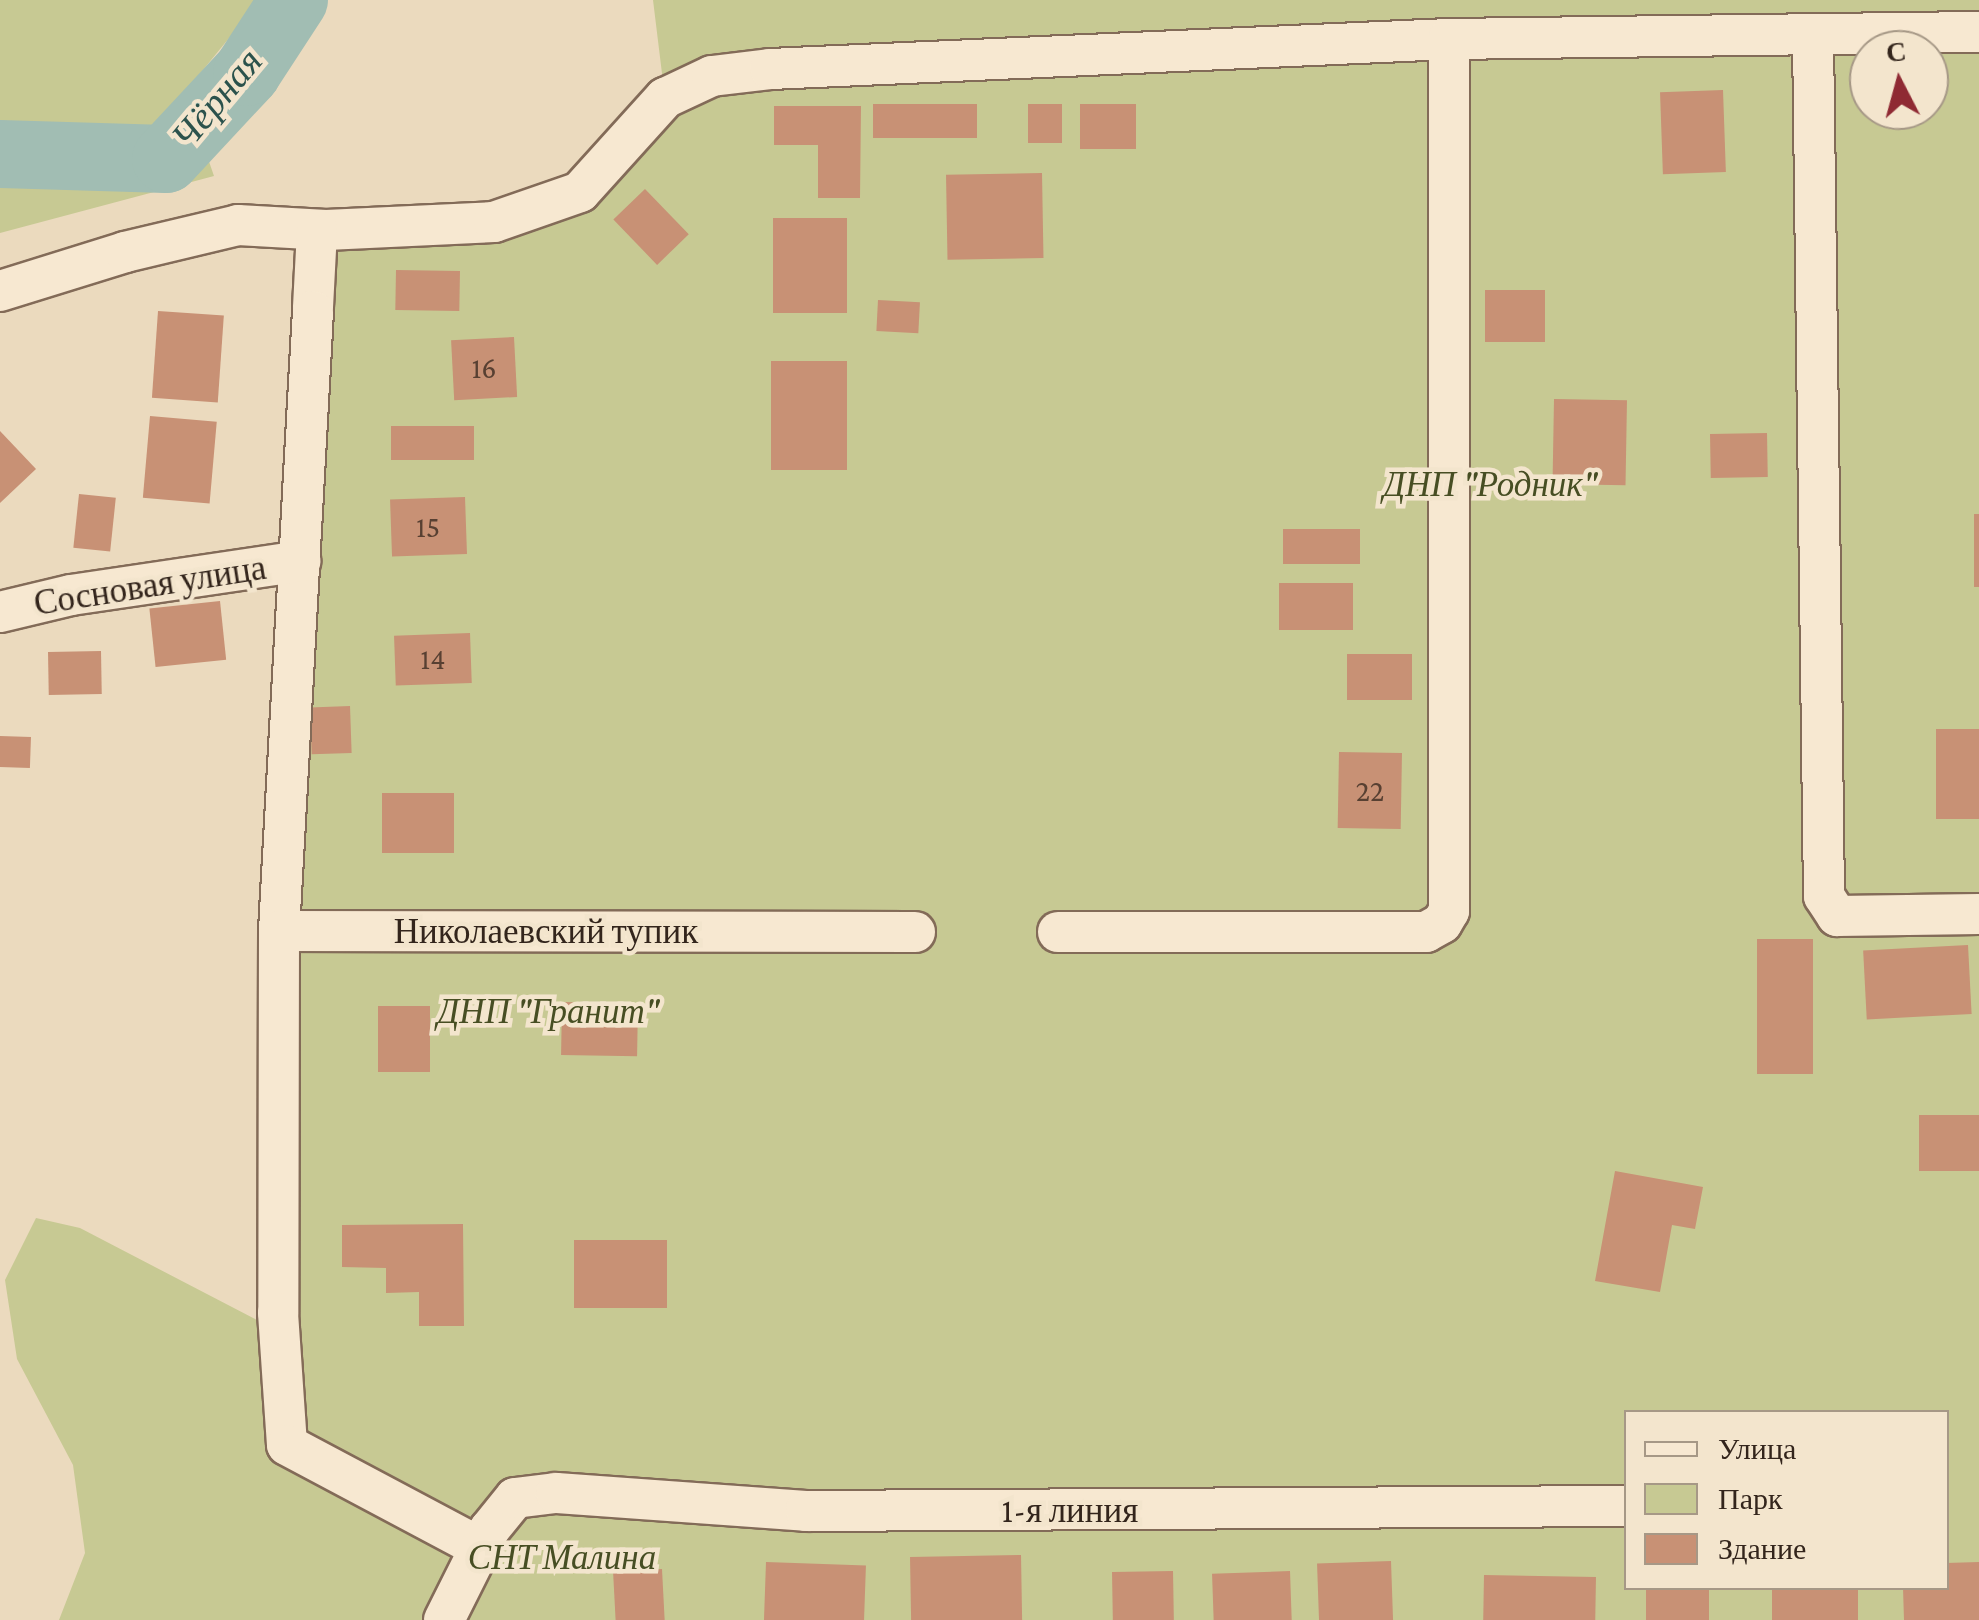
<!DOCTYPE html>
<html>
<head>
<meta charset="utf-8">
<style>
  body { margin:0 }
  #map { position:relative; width:1979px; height:1620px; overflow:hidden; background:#ebdabe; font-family:"Crimson Pro",serif }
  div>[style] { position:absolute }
  .green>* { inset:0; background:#c7c993 }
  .river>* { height:68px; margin:-34px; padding:0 34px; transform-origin:34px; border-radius:34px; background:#a1bdb3 }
  .building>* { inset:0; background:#c89175; transform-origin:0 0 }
  .roads { filter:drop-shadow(2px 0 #836b58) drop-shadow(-2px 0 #836b58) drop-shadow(0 2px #836b58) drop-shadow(0 -2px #836b58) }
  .street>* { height:40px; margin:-20px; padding:0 20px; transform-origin:20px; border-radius:20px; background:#f7e8d1 }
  span { translate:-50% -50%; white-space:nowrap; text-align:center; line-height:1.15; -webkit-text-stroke:9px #f3e5cd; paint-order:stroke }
  .number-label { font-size:30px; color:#584032 }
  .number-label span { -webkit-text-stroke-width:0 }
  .park-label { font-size:35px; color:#474e23; font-style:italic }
  .street-label { font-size:35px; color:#33251c }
  .water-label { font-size:38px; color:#2b524c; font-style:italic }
  .legend { position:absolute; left:1624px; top:1410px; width:325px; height:180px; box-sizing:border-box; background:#f3e5cd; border:2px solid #a69886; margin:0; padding:12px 18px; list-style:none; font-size:30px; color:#33251c }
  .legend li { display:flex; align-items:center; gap:20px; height:50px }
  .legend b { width:50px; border:2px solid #a69886 }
  .north { position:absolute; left:1849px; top:30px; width:100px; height:100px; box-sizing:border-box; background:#f3e5cd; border:2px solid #a69886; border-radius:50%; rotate:354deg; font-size:28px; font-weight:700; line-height:40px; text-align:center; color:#33251c }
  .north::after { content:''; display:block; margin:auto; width:35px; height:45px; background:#8f2a33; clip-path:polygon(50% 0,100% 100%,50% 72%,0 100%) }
</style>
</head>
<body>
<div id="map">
  <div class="green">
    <i style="clip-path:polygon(0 0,260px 0,185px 92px,214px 176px,0 233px)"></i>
    <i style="clip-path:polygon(evenodd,653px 0,1979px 0,1979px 1620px,59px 1620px,85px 1553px,73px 1465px,17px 1359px,5px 1280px,36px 1218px,80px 1228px,278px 1331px,317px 227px,580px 192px,665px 98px,653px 0,1869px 50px,1929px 50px,1929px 110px,1869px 110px,1869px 50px,653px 0,1626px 1412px,1946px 1412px,1946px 1588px,1626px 1588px,1626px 1412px)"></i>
  </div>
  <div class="river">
    <i style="left:0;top:154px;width:166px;rotate:1.7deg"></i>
    <i style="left:166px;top:159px;width:119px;rotate:-47deg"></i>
    <i style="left:247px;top:72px;width:86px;rotate:-56.9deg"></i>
  </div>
  <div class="building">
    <i style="left:1723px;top:90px;width:82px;height:63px;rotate:88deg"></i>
    <i style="left:873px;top:104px;width:104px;height:34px"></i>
    <i style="left:1062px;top:104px;width:39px;height:34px;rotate:90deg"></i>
    <i style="left:1080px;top:104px;width:56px;height:45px"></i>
    <i style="clip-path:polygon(774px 106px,861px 106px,860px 198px,818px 198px,818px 145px,774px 145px)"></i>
    <i style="left:1042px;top:173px;width:85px;height:96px;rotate:89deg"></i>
    <i style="left:645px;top:189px;width:63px;height:44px;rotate:46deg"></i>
    <i style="left:773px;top:218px;width:74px;height:95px"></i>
    <i style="left:396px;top:270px;width:64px;height:40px;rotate:1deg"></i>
    <i style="left:1485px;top:290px;width:60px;height:52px"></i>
    <i style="left:878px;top:300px;width:42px;height:31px;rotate:3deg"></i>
    <i style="left:158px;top:311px;width:66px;height:87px;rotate:4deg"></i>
    <i style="left:514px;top:337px;width:60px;height:63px;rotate:87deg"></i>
    <i style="left:771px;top:361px;width:76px;height:109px"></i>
    <i style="left:1554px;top:399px;width:73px;height:85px;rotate:1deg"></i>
    <i style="left:150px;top:416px;width:67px;height:82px;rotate:5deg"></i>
    <i style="left:474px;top:426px;width:34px;height:83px;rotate:90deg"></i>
    <i style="clip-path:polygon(0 431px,36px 469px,0 503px)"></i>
    <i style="left:1767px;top:433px;width:44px;height:57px;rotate:89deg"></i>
    <i style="left:79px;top:494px;width:37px;height:54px;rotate:6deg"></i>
    <i style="left:465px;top:497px;width:57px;height:75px;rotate:88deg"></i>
    <i style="left:1974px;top:514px;width:5px;height:73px"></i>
    <i style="left:1283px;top:529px;width:77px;height:35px"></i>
    <i style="left:1353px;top:583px;width:47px;height:74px;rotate:90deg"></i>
    <i style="left:220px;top:601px;width:59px;height:71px;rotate:84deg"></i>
    <i style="left:470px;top:633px;width:50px;height:76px;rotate:88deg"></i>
    <i style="left:101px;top:651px;width:43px;height:53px;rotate:89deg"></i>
    <i style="left:1347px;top:654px;width:65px;height:46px"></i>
    <i style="left:350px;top:706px;width:47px;height:40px;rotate:88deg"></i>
    <i style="left:1936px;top:729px;width:43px;height:90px"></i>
    <i style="left:0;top:736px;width:31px;height:31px;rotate:2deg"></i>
    <i style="left:1339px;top:752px;width:63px;height:76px;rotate:1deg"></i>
    <i style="left:382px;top:793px;width:72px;height:60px"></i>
    <i style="left:1813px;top:939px;width:135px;height:56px;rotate:90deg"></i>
    <i style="left:1968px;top:945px;width:69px;height:105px;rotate:87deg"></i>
    <i style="left:562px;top:1002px;width:76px;height:53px;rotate:1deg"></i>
    <i style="left:378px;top:1006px;width:52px;height:66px"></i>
    <i style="left:1979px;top:1115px;width:56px;height:60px;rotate:90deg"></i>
    <i style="clip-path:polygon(1615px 1171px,1703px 1187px,1695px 1229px,1672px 1225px,1660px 1292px,1595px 1281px)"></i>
    <i style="clip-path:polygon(463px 1224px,464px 1326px,419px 1326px,419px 1292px,386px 1293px,386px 1268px,342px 1267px,342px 1225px)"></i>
    <i style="left:574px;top:1240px;width:93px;height:68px"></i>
    <i style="left:1021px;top:1555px;width:65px;height:111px;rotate:89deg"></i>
    <i style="left:1391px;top:1561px;width:59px;height:74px;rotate:88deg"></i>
    <i style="left:766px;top:1562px;width:100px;height:58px;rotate:2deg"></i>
    <i style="clip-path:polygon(1979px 1562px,1979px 1620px,1904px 1620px,1903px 1588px,1946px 1588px,1946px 1563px)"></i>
    <i style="left:662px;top:1569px;width:51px;height:49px;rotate:87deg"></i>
    <i style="left:1173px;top:1571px;width:49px;height:61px;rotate:89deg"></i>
    <i style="left:1290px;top:1571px;width:49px;height:78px;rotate:88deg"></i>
    <i style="left:1484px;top:1575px;width:112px;height:45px;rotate:1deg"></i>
    <i style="left:1646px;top:1588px;width:63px;height:32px"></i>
    <i style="left:1772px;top:1588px;width:86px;height:32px"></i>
  </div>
  <div class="roads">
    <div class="street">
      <i style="left:1813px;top:35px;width:861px;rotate:89.27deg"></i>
      <i style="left:1824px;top:896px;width:24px;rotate:57deg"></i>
      <i style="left:1837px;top:916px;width:142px;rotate:-0.8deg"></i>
      <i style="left:0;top:291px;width:131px;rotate:-17.3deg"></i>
      <i style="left:125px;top:252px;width:116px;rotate:-13.4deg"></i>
      <i style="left:238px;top:225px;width:88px;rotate:3.3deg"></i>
      <i style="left:326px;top:230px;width:168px;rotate:-2.7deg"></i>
      <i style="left:494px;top:222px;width:91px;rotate:-19.2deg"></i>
      <i style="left:580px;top:192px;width:127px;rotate:-47.9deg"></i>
      <i style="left:665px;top:98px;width:52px;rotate:-25.1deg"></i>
      <i style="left:712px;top:76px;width:58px;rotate:-6.9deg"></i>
      <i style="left:770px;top:69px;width:680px;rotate:-2.53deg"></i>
      <i style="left:1449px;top:39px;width:530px;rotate:-0.76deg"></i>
      <i style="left:313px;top:307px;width:77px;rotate:-87deg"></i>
      <i style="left:313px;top:311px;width:621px;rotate:93.14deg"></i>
      <i style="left:279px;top:931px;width:382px;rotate:90.1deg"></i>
      <i style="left:278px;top:1313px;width:132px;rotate:86.1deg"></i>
      <i style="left:287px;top:1445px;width:220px;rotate:28deg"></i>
      <i style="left:0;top:612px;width:73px;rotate:-13.5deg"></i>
      <i style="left:71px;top:595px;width:232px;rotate:-8.4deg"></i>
      <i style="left:279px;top:931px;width:636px;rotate:0.09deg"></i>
      <i style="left:1058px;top:932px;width:368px"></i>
      <i style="left:1426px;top:932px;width:18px;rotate:-29deg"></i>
      <i style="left:1442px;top:923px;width:14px;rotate:-60deg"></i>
      <i style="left:1449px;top:911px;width:872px;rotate:-90deg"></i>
      <i style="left:444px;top:1620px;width:101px;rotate:-63.4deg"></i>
      <i style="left:489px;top:1530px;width:41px;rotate:-50.9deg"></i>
      <i style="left:515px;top:1498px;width:41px;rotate:-7deg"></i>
      <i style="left:556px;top:1493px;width:251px;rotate:4.1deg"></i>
      <i style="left:806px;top:1511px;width:820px;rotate:-0.35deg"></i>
    </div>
  </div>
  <div class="number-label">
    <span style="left:484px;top:368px">16</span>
    <span style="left:428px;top:527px">15</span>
    <span style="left:433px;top:659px">14</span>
    <span style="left:1370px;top:791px">22</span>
  </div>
  <div class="park-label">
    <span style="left:1490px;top:485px">ДНП "Родник"</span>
    <span style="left:548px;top:1012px">ДНП "Гранит"</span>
    <span style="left:562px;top:1558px">СНТ Малина</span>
  </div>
  <div class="street-label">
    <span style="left:150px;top:586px;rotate:-9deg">Сосновая улица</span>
    <span style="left:546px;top:932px">Николаевский тупик</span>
    <span style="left:1070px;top:1511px">1-я линия</span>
  </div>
  <div class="water-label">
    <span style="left:217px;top:99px;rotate:-50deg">Чёрная</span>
  </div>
  <ul class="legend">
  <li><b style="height:12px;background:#f7e8d1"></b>Улица</li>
  <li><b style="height:28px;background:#c7c993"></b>Парк</li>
  <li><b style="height:28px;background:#c89175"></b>Здание</li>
  </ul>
  <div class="north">С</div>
</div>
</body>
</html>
